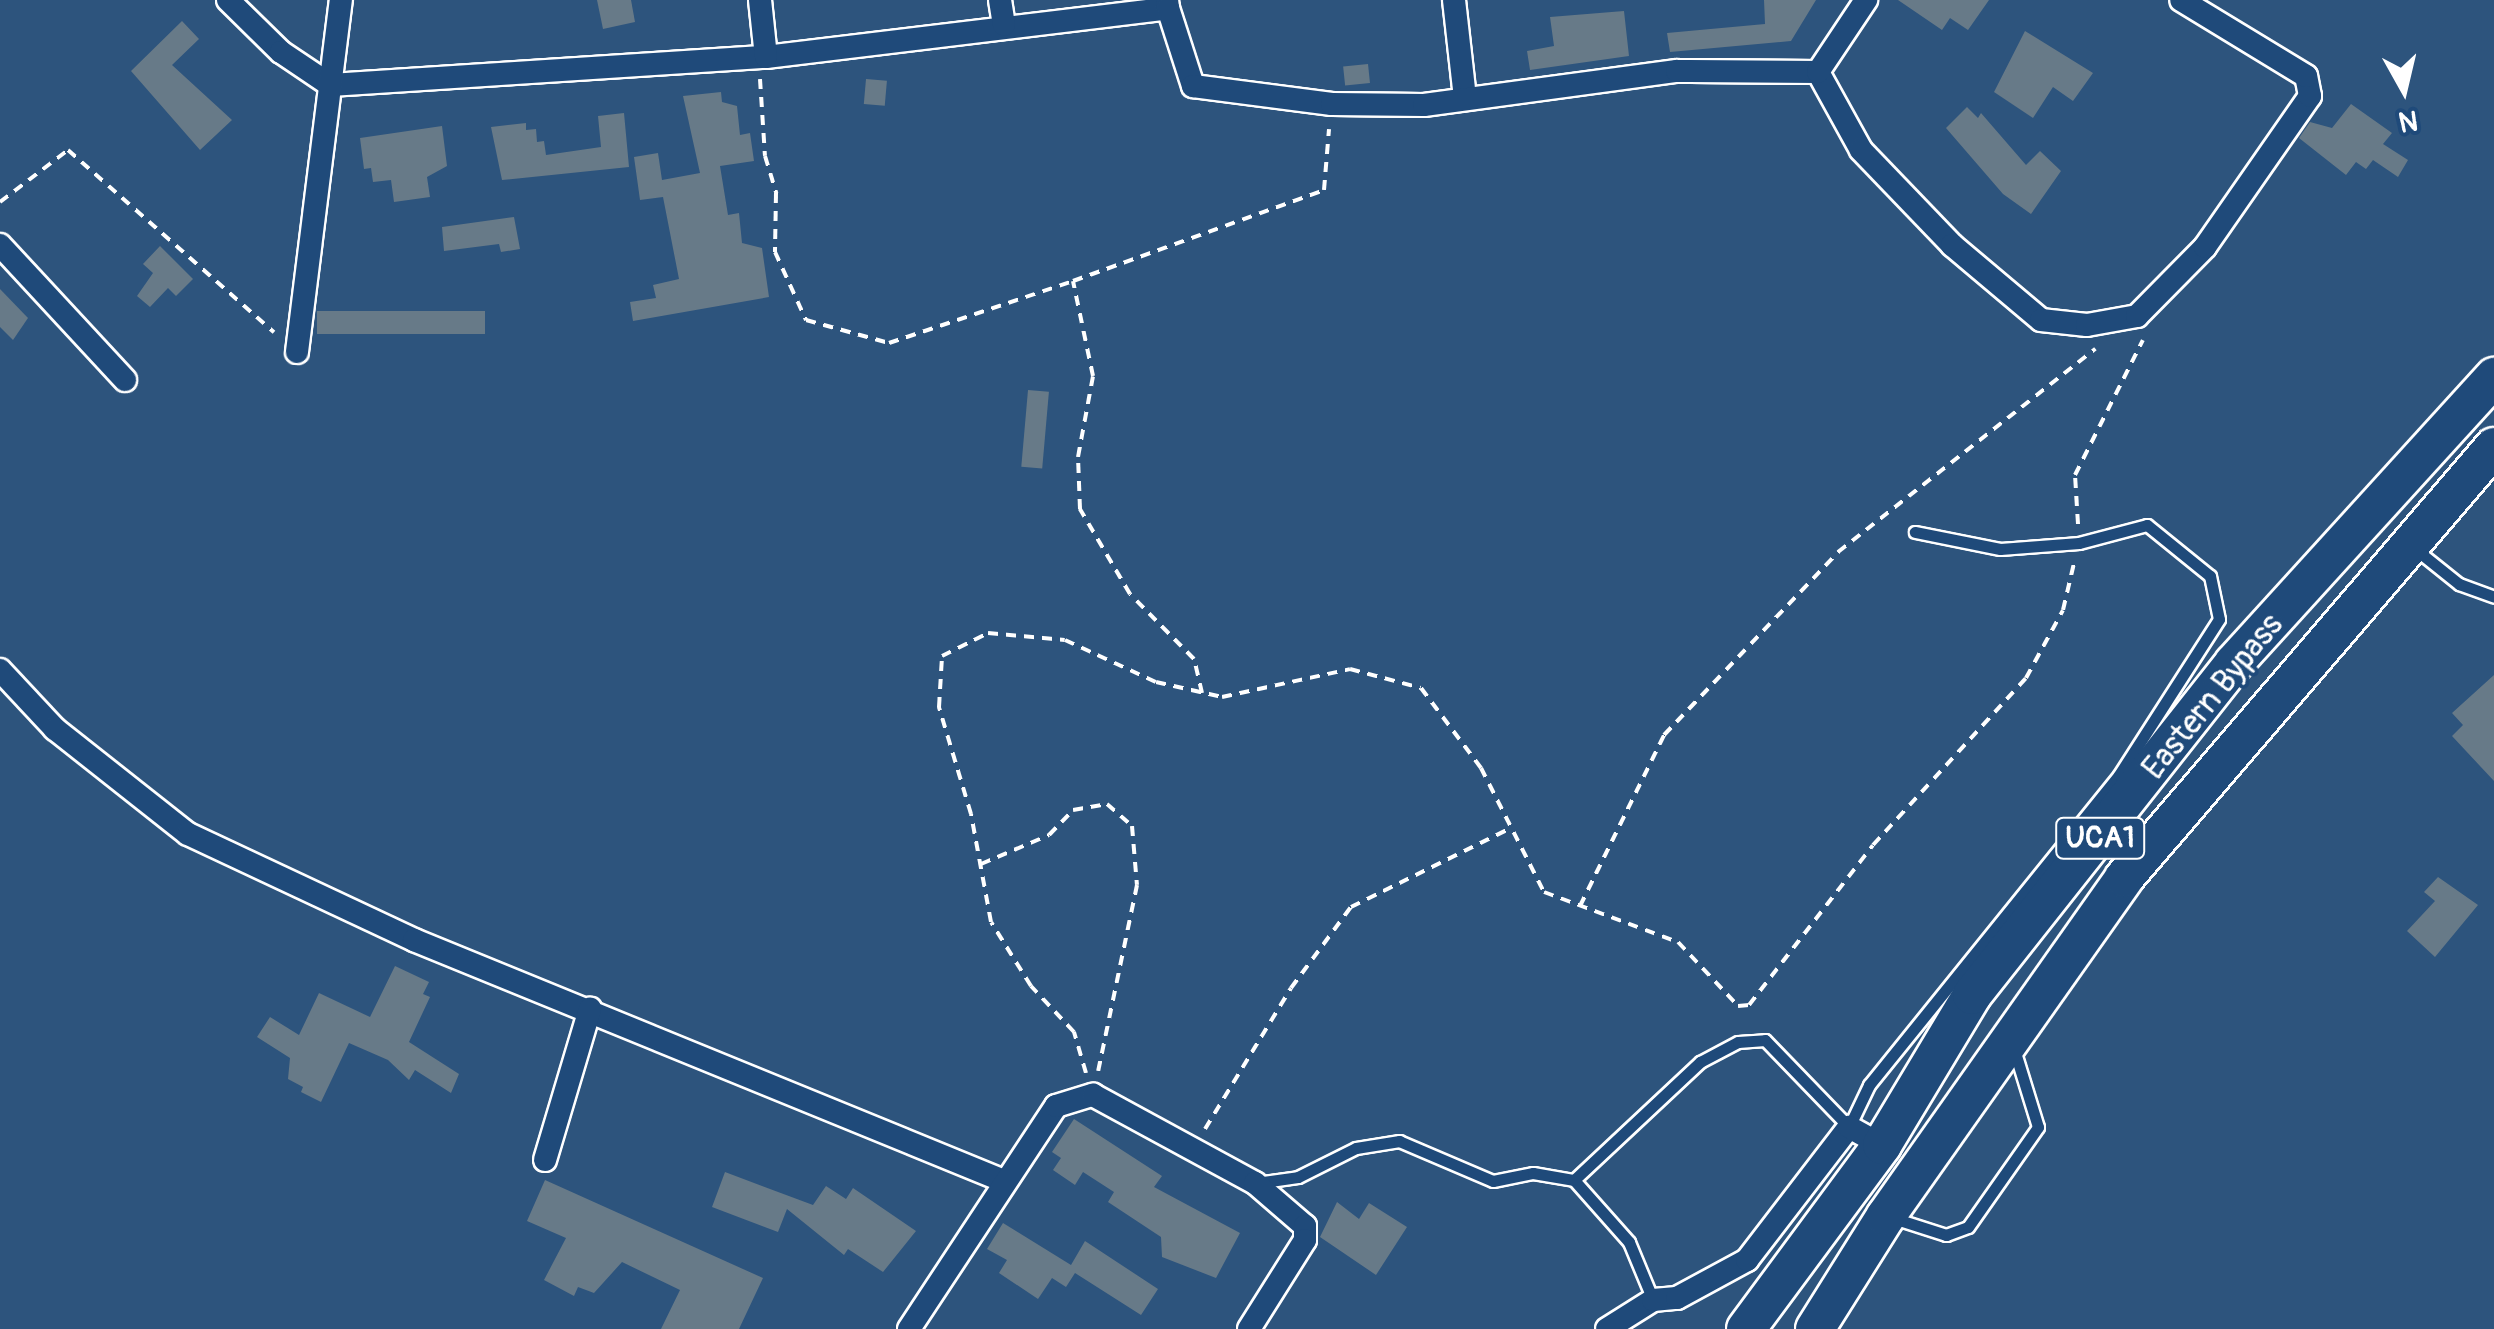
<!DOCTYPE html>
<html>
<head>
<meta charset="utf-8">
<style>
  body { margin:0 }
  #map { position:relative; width:2494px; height:1329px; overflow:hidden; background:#2d547d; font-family:Pangolin,sans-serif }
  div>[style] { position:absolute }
  .building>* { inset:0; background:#677a88; transform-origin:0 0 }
  .path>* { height:4px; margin-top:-2px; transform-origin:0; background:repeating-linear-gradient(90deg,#fff 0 10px,transparent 0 18px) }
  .roads { filter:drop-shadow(2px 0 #fff) drop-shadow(-2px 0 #fff) drop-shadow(0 2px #fff) drop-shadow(0 -2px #fff) }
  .lane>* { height:11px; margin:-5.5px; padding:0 5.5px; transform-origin:5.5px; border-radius:5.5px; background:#1f4a7a }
  .street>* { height:22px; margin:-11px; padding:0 11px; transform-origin:11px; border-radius:11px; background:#1f4a7a }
  .primary>* { height:38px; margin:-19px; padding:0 19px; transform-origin:19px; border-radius:19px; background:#1f4a7a }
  span { translate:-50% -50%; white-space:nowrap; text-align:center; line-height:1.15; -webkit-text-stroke:8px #1f4a7a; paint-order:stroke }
  .shield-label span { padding:2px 8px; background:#1f4a7a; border:2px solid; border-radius:8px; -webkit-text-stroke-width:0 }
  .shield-label { font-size:30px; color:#fff; font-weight:700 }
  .street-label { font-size:32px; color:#fff }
  .north { position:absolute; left:2354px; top:40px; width:100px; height:100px; -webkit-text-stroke:8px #1f4a7a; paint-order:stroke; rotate:172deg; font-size:28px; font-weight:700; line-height:40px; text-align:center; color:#fff }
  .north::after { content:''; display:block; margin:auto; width:35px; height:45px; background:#fff; clip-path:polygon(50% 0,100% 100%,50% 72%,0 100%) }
</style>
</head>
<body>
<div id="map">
  <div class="building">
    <i style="clip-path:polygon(597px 0,631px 0,635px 22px,603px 29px)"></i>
    <i style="clip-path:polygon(1764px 0,1816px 0,1791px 41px,1670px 52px,1667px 33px,1765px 24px)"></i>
    <i style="clip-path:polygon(1898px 0,1989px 0,1968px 30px,1950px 18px,1942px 30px)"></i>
    <i style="clip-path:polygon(1624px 11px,1629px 56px,1530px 70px,1527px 51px,1554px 46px,1550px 17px)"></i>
    <i style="clip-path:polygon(182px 21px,199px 39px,172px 65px,232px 120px,200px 150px,131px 71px)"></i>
    <i style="clip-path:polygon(2025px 31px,2093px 73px,2073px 101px,2053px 87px,2033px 118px,1994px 92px)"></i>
    <i style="left:1368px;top:64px;width:19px;height:25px;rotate:84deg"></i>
    <i style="left:866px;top:79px;width:21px;height:25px;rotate:5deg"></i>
    <i style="clip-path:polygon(721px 92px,722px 102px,737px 106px,740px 135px,750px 133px,754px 161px,720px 166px,728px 215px,739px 213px,742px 243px,762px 248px,769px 297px,633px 321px,630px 302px,656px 298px,653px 285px,679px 279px,663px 197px,640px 200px,634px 157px,658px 153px,662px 180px,700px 173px,683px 96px)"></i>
    <i style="clip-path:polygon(2351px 104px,2392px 133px,2383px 144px,2408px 160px,2398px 177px,2373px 160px,2366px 169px,2356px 162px,2346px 175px,2299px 138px,2310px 122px,2332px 128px)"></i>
    <i style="clip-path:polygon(1967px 107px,1978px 118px,1981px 113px,2026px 165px,2040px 151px,2061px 171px,2031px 214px,2003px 194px,1946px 128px)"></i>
    <i style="clip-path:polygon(624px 113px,629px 167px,502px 180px,491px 127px,526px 123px,526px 130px,536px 129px,537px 142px,544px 141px,546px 155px,601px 147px,598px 116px)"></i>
    <i style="clip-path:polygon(442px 126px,447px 166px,427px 177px,430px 197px,394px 202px,391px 180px,373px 182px,371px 168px,364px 169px,360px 138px)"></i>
    <i style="clip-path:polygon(514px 217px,520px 249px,501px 252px,499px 244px,444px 251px,442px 227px)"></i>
    <i style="clip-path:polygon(160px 246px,193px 279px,176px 296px,168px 288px,150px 307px,137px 296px,153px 273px,143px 264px)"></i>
    <i style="clip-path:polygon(0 289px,28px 318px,13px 340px,0 327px)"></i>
    <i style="left:485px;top:311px;width:23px;height:168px;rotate:90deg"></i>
    <i style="left:1028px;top:390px;width:21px;height:77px;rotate:5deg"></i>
    <i style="clip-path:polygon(2494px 675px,2494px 781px,2452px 736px,2463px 725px,2452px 713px)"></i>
    <i style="clip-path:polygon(2438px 877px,2478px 905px,2435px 957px,2407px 931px,2435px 901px,2424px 892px)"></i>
    <i style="clip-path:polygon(395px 966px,429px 982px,423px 994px,430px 997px,409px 1042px,459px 1074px,451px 1093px,415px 1070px,409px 1080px,388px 1060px,349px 1043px,321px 1102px,301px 1092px,303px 1087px,288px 1079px,290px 1058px,257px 1037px,270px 1017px,299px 1035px,319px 993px,370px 1017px)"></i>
    <i style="clip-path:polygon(1074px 1119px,1162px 1176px,1154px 1187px,1240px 1233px,1216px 1278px,1162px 1257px,1161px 1237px,1108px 1202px,1114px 1192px,1083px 1172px,1075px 1185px,1053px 1170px,1061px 1158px,1052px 1152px)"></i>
    <i style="clip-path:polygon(725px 1172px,813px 1205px,826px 1186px,846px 1199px,853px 1188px,916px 1231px,883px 1272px,848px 1249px,844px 1255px,787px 1209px,778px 1232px,712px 1207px)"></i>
    <i style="clip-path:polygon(545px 1180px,763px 1278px,739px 1329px,661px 1329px,680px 1290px,622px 1262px,594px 1293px,578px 1287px,574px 1296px,544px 1280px,566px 1238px,527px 1221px)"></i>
    <i style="clip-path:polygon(1337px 1202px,1359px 1219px,1369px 1203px,1407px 1227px,1376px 1275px,1320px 1237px)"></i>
    <i style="clip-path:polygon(1003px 1223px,1071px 1265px,1085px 1241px,1158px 1289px,1141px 1315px,1075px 1273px,1066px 1287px,1052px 1278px,1038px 1299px,999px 1273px,1007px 1260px,987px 1249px)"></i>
  </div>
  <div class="path">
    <i style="left:760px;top:79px;width:77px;rotate:86.3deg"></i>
    <i style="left:765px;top:156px;width:39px;rotate:73deg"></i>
    <i style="left:776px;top:193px;width:59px;rotate:91deg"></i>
    <i style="left:775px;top:252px;width:75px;rotate:65.5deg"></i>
    <i style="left:806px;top:320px;width:86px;rotate:15.5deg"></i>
    <i style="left:889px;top:343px;width:194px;rotate:-18.6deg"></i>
    <i style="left:0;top:202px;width:86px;rotate:-37.4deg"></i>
    <i style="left:68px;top:150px;width:275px;rotate:41.5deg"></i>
    <i style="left:2078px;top:524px;width:49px;rotate:-93.5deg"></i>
    <i style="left:2075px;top:475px;width:151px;rotate:-63.3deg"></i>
    <i style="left:1202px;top:693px;width:35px;rotate:-103deg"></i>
    <i style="left:1194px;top:659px;width:91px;rotate:-134.6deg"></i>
    <i style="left:1130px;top:594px;width:99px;rotate:-120.5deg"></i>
    <i style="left:1080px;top:509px;width:52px;rotate:-92.2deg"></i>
    <i style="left:1078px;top:457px;width:82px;rotate:-79.5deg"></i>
    <i style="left:1093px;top:376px;width:97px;rotate:-101.9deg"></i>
    <i style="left:1073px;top:281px;width:267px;rotate:-19.9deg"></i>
    <i style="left:1324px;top:190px;width:61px;rotate:-85.3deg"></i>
    <i style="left:981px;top:864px;width:74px;rotate:-23.1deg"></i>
    <i style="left:1049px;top:835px;width:35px;rotate:-46deg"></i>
    <i style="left:1073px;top:810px;width:35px;rotate:-10deg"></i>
    <i style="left:1107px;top:804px;width:33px;rotate:41deg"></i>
    <i style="left:1132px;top:826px;width:59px;rotate:85.2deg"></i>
    <i style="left:1137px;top:885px;width:190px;rotate:101.8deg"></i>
    <i style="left:1580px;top:906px;width:191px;rotate:-63.8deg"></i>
    <i style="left:1664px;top:735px;width:253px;rotate:-46.4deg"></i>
    <i style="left:1838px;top:552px;width:328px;rotate:-38.3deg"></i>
    <i style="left:1086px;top:1073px;width:43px;rotate:-106.3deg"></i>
    <i style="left:1074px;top:1032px;width:63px;rotate:-133.1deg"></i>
    <i style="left:1031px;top:986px;width:75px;rotate:-122deg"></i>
    <i style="left:991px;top:922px;width:110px;rotate:-100.5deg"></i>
    <i style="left:971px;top:814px;width:112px;rotate:-106.7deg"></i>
    <i style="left:939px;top:707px;width:51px;rotate:-86.6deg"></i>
    <i style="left:942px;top:656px;width:51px;rotate:-26.6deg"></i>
    <i style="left:988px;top:633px;width:77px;rotate:5.2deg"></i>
    <i style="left:1065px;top:640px;width:100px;rotate:24.8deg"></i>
    <i style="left:1156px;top:682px;width:68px;rotate:12.8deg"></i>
    <i style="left:1222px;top:697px;width:131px;rotate:-12.3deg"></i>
    <i style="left:1350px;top:669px;width:73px;rotate:15deg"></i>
    <i style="left:1421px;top:688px;width:100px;rotate:53.1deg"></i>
    <i style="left:1481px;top:768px;width:139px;rotate:63.1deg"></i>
    <i style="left:1544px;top:892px;width:143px;rotate:20.5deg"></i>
    <i style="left:1678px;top:942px;width:88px;rotate:46.8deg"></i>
    <i style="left:1738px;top:1006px;width:11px;rotate:-5deg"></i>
    <i style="left:1749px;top:1005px;width:202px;rotate:-52.2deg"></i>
    <i style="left:1873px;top:845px;width:226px;rotate:-47.5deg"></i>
    <i style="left:2026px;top:678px;width:77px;rotate:-61.4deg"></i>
    <i style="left:2063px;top:610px;width:48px;rotate:-76.8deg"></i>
    <i style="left:1205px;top:1129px;width:165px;rotate:-58.6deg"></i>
    <i style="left:1291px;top:988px;width:101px;rotate:-53.5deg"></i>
    <i style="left:1351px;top:907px;width:178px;rotate:-26.3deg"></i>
  </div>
  <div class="roads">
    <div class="lane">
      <i style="left:2414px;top:548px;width:58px;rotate:38.7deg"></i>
      <i style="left:2459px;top:584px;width:37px;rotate:20deg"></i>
      <i style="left:1256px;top:1183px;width:42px;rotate:-8.1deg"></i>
      <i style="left:1298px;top:1177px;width:65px;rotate:-26.6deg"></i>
      <i style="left:1356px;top:1148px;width:44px;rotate:-9.2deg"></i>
      <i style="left:1399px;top:1141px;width:102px;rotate:23.1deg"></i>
      <i style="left:1493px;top:1181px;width:41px;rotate:-11.3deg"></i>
      <i style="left:1533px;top:1173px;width:42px;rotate:9.7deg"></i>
      <i style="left:1890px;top:1217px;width:59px;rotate:17.8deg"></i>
      <i style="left:1946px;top:1235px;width:23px;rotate:-20deg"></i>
      <i style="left:1968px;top:1227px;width:122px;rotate:-55deg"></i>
      <i style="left:2038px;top:1127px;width:82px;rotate:-107.1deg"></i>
      <i style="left:1653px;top:1300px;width:63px;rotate:-112.5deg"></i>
      <i style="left:1629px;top:1242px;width:83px;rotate:-131.6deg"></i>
      <i style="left:1574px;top:1180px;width:173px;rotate:-43.1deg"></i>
      <i style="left:1700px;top:1062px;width:43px;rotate:-27.8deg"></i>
      <i style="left:1738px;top:1042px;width:27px;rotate:-4deg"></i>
      <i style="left:1765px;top:1040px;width:121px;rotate:46deg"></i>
      <i style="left:1849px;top:1127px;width:47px;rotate:-64.5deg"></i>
      <i style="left:1869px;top:1085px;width:398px;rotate:-51.1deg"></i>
      <i style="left:2119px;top:775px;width:185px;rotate:-57.3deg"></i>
      <i style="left:2219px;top:619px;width:44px;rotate:-101.8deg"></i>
      <i style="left:2210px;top:576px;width:81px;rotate:-141deg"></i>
      <i style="left:2147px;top:525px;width:70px;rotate:165.2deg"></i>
      <i style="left:2079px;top:543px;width:79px;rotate:175.7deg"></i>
      <i style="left:2000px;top:549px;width:87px;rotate:-168.7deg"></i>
    </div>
    <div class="street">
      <i style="left:228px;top:0;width:74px;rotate:44.5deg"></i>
      <i style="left:281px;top:52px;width:59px;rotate:34deg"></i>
      <i style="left:330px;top:85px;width:437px;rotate:-3.7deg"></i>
      <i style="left:766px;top:57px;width:405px;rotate:-6.9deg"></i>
      <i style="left:1168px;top:8px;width:8px;rotate:-97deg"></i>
      <i style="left:760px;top:0;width:57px;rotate:84deg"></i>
      <i style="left:1000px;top:0;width:25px;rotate:81deg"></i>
      <i style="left:1454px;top:0;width:99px;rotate:83.6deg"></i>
      <i style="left:1168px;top:8px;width:82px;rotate:72.2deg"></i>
      <i style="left:1193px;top:86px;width:140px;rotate:7.4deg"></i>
      <i style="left:1332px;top:104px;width:92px;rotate:0.6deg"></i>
      <i style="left:1424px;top:105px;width:255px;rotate:-7.7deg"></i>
      <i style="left:1677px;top:71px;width:141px;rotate:0.4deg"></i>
      <i style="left:1818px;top:72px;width:89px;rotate:61.1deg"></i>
      <i style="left:1861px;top:150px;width:132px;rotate:46.2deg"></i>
      <i style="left:1952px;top:245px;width:116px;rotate:40.1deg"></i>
      <i style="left:2041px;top:320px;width:46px;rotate:6.2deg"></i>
      <i style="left:2087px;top:325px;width:51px;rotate:-10.2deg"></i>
      <i style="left:2137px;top:316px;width:97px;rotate:-45.4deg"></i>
      <i style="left:2205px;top:247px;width:184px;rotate:-55.2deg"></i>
      <i style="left:2310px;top:96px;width:20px;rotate:-101deg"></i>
      <i style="left:2306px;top:76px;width:146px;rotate:-148.7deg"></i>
      <i style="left:1818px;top:72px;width:87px;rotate:-56.3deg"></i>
      <i style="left:0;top:245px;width:184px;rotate:47.2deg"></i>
      <i style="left:297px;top:352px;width:355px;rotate:-82.9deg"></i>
      <i style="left:0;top:670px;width:81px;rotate:47deg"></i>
      <i style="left:55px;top:729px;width:169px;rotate:38.3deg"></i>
      <i style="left:188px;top:834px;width:250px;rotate:25.1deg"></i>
      <i style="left:414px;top:940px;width:637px;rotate:22.22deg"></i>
      <i style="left:545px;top:1160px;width:158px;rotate:-73.4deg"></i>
      <i style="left:909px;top:1329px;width:267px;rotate:-56.6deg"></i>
      <i style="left:1056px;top:1106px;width:39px;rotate:-17deg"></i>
      <i style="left:1093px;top:1095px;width:184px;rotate:28.5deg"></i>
      <i style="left:1255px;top:1183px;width:66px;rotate:40.7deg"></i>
      <i style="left:1305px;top:1226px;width:14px;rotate:90deg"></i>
      <i style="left:1305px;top:1240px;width:105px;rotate:122.2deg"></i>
      <i style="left:1607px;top:1329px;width:54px;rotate:-32.2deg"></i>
      <i style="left:1653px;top:1300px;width:24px;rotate:-5deg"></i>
      <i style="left:1677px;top:1298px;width:80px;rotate:-28.5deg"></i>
      <i style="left:1747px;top:1260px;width:168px;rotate:-52.5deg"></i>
      <i style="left:1849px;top:1127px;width:38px;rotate:29deg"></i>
    </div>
    <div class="primary">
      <i style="left:1746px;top:1329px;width:229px;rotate:-53.5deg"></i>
      <i style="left:1882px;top:1145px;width:175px;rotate:-59deg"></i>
      <i style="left:1972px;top:995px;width:423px;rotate:-51.7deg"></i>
      <i style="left:2234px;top:663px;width:387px;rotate:-47.7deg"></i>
      <i style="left:1815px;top:1329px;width:133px;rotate:-57.9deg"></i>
      <i style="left:1886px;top:1216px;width:413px;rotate:-54.8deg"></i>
      <i style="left:2124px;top:878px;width:568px;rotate:-49.35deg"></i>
    </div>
  </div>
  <div class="shield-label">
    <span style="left:2100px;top:838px">UCA1</span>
  </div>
  <div class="street-label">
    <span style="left:2213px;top:697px;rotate:-51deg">Eastern Bypass</span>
  </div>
  <div class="north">N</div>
</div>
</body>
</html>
